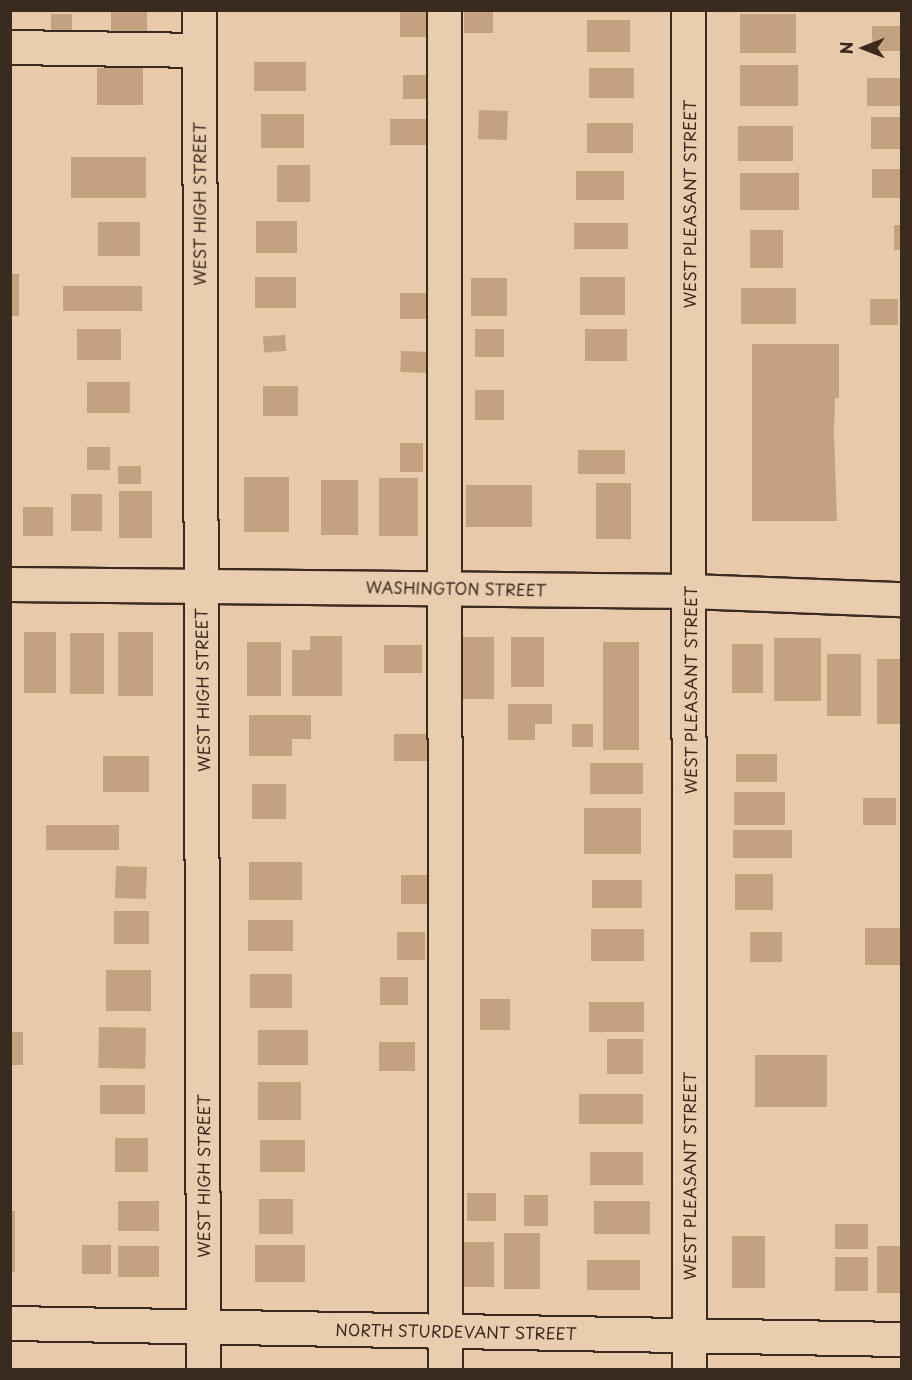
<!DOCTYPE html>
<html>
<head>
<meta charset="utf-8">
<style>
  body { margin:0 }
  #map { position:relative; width:912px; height:1380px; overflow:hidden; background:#e8caaa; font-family:"Playpen Sans",sans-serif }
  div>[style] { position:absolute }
  .building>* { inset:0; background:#c5a27f; transform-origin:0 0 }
  .roads { filter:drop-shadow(2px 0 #3b2a1e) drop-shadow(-2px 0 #3b2a1e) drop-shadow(0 2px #3b2a1e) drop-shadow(0 -2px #3b2a1e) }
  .minor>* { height:33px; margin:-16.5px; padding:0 16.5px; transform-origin:16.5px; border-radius:16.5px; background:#e8cdaf }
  span { translate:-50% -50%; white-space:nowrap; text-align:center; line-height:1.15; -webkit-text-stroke:6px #e8cdaf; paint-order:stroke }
  .street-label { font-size:16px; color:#3b2a1e }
  .frame { position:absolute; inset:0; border:12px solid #3b2a1e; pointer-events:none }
  .north { position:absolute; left:834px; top:18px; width:60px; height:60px; -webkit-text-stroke:4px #e8cdaf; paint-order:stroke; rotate:270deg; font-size:16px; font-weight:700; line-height:24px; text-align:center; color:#3b2a1e }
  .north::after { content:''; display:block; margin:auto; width:21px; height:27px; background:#3b2a1e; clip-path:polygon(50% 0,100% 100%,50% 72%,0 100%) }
</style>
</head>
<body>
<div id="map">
  <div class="building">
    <i style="left:111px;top:10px;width:36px;height:29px"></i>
    <i style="left:400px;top:10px;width:26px;height:27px"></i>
    <i style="left:464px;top:10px;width:29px;height:23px"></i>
    <i style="left:51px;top:14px;width:21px;height:23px"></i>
    <i style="left:740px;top:14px;width:56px;height:39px"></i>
    <i style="left:587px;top:20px;width:43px;height:32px"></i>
    <i style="left:872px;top:26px;width:29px;height:25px"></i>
    <i style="left:254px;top:62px;width:52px;height:29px"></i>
    <i style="left:740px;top:65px;width:58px;height:41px"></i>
    <i style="left:97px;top:68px;width:46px;height:37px"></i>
    <i style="left:589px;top:68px;width:45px;height:30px"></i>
    <i style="left:403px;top:75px;width:25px;height:24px"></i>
    <i style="left:867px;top:78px;width:33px;height:28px"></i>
    <i style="left:479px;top:110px;width:29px;height:29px;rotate:2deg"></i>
    <i style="left:261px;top:114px;width:43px;height:34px"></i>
    <i style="left:871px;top:117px;width:31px;height:32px"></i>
    <i style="left:390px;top:119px;width:36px;height:26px"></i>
    <i style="left:587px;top:123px;width:46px;height:30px"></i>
    <i style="left:738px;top:126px;width:55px;height:35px"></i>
    <i style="left:71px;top:157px;width:75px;height:41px"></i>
    <i style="left:277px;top:165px;width:33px;height:37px"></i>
    <i style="left:872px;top:169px;width:30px;height:29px"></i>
    <i style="left:576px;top:171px;width:48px;height:29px"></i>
    <i style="left:740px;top:173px;width:59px;height:37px"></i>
    <i style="left:256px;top:221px;width:41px;height:32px"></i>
    <i style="left:98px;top:222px;width:42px;height:34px"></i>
    <i style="left:574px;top:223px;width:54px;height:26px"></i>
    <i style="left:894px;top:225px;width:8px;height:25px"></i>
    <i style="left:750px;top:230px;width:33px;height:38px"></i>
    <i style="left:10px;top:274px;width:9px;height:42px"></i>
    <i style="left:255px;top:277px;width:41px;height:31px"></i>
    <i style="left:580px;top:277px;width:45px;height:38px"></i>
    <i style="left:471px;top:278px;width:36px;height:38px"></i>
    <i style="left:63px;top:286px;width:79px;height:25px"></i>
    <i style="left:741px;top:288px;width:55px;height:36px"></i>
    <i style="left:400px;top:293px;width:26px;height:26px"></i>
    <i style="left:870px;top:299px;width:28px;height:26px"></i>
    <i style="left:77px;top:329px;width:44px;height:31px"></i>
    <i style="left:475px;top:329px;width:29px;height:28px"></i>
    <i style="left:585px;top:329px;width:42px;height:32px"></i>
    <i style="left:285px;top:335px;width:16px;height:22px;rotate:86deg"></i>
    <i style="clip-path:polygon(752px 344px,839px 344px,839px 398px,835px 398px,834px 432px,837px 521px,752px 521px)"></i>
    <i style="left:401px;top:351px;width:27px;height:21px;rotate:2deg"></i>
    <i style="left:87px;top:382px;width:43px;height:31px"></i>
    <i style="left:263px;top:386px;width:35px;height:30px"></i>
    <i style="left:475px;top:390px;width:29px;height:30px"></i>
    <i style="left:400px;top:443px;width:23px;height:29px"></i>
    <i style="left:87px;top:447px;width:23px;height:23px"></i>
    <i style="left:578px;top:450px;width:47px;height:24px"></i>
    <i style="left:118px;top:466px;width:23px;height:18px"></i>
    <i style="left:244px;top:477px;width:45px;height:55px"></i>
    <i style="left:379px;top:478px;width:39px;height:58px"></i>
    <i style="left:321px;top:480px;width:37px;height:55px"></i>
    <i style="left:596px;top:483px;width:35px;height:56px"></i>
    <i style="left:466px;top:485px;width:66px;height:42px"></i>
    <i style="left:119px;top:491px;width:33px;height:47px"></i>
    <i style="left:71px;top:494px;width:31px;height:37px"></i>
    <i style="left:23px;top:507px;width:30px;height:29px"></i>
    <i style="left:24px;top:632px;width:32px;height:61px"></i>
    <i style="left:118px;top:632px;width:35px;height:64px"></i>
    <i style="left:70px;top:633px;width:34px;height:61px"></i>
    <i style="clip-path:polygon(310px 636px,342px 636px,342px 696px,292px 696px,292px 650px,310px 650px)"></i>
    <i style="left:462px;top:637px;width:32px;height:62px"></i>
    <i style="left:511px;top:637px;width:33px;height:50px"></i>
    <i style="left:774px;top:638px;width:47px;height:63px"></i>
    <i style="left:247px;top:642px;width:34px;height:54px"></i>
    <i style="left:603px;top:642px;width:36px;height:108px"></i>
    <i style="left:732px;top:644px;width:31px;height:49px"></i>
    <i style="left:384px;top:645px;width:38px;height:28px"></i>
    <i style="left:827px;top:654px;width:34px;height:62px"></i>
    <i style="left:877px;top:659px;width:25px;height:65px"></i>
    <i style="clip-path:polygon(508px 704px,552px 704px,552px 724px,535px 724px,535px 740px,508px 740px)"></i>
    <i style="clip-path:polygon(249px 715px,311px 715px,311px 739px,292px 739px,292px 756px,249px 756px)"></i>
    <i style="left:572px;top:724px;width:21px;height:23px"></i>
    <i style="left:394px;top:734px;width:33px;height:27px"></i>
    <i style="left:736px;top:754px;width:41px;height:28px"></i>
    <i style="left:103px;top:756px;width:46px;height:36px"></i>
    <i style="left:590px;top:763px;width:53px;height:31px"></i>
    <i style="left:252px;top:784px;width:34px;height:35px"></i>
    <i style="left:734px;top:792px;width:51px;height:33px"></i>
    <i style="left:863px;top:798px;width:33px;height:27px"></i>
    <i style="left:584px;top:808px;width:57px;height:46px"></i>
    <i style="left:46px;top:825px;width:73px;height:25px"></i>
    <i style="left:733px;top:830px;width:59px;height:28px"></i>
    <i style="left:249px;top:862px;width:53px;height:38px"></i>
    <i style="left:116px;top:866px;width:31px;height:32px;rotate:2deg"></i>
    <i style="left:735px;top:874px;width:38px;height:36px"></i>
    <i style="left:401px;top:875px;width:31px;height:29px"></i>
    <i style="left:592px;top:880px;width:50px;height:28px"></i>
    <i style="left:114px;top:911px;width:35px;height:33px"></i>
    <i style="left:248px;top:920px;width:45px;height:31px"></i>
    <i style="left:865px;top:928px;width:35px;height:37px"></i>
    <i style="left:591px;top:929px;width:53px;height:32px"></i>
    <i style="left:397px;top:932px;width:28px;height:28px"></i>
    <i style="left:750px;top:932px;width:32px;height:30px"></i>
    <i style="left:106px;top:970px;width:45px;height:41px"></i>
    <i style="left:250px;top:974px;width:42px;height:34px"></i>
    <i style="left:380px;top:977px;width:28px;height:28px"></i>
    <i style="left:480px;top:999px;width:30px;height:31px"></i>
    <i style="left:589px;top:1002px;width:55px;height:30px"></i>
    <i style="left:99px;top:1027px;width:47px;height:41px;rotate:1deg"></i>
    <i style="left:258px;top:1030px;width:50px;height:35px"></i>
    <i style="left:10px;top:1032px;width:13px;height:33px"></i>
    <i style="left:607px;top:1039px;width:36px;height:35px"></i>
    <i style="left:379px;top:1042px;width:36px;height:29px"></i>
    <i style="left:755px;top:1055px;width:72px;height:52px"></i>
    <i style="left:258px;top:1082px;width:43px;height:38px"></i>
    <i style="left:100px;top:1085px;width:45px;height:29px"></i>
    <i style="left:579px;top:1094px;width:64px;height:30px"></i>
    <i style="left:115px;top:1138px;width:33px;height:34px"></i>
    <i style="left:260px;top:1140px;width:45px;height:32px"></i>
    <i style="left:590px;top:1152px;width:53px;height:33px"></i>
    <i style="left:467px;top:1193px;width:29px;height:28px"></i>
    <i style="left:524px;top:1195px;width:24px;height:31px"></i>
    <i style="left:259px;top:1199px;width:34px;height:35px"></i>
    <i style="left:118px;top:1201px;width:41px;height:30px"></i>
    <i style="left:594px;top:1201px;width:56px;height:33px"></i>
    <i style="left:10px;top:1211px;width:5px;height:61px"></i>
    <i style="left:835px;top:1224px;width:33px;height:25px"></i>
    <i style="left:504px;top:1233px;width:36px;height:56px"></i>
    <i style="left:732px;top:1236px;width:33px;height:52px"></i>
    <i style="left:458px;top:1242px;width:36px;height:45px"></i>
    <i style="left:82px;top:1245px;width:29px;height:29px"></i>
    <i style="left:255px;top:1245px;width:50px;height:37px"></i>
    <i style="left:118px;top:1246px;width:41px;height:31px"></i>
    <i style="left:877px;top:1246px;width:25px;height:47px"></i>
    <i style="left:835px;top:1257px;width:33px;height:34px"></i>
    <i style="left:587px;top:1260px;width:53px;height:30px"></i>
  </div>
  <div class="roads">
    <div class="minor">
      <i style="left:199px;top:10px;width:1360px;rotate:89.83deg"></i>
      <i style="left:444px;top:10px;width:1360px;rotate:89.96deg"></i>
      <i style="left:688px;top:10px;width:1360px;rotate:89.96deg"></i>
      <i style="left:10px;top:47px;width:189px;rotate:0.9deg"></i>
      <i style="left:10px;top:584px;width:680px;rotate:0.59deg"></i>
      <i style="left:690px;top:591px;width:212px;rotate:2.2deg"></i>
      <i style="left:10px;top:1323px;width:892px;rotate:1.03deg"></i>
    </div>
  </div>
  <div class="street-label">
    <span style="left:199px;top:204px;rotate:-90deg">WEST HIGH STREET</span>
    <span style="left:689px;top:204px;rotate:-90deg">WEST PLEASANT STREET</span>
    <span style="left:456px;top:588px;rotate:1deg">WASHINGTON STREET</span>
    <span style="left:202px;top:690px;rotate:-91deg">WEST HIGH STREET</span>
    <span style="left:690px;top:690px;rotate:-90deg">WEST PLEASANT STREET</span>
    <span style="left:203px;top:1176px;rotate:-90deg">WEST HIGH STREET</span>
    <span style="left:689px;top:1176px;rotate:-90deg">WEST PLEASANT STREET</span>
    <span style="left:456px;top:1331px;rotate:1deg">NORTH STURDEVANT STREET</span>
  </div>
  <div class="frame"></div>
  <div class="north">N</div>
</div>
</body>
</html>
